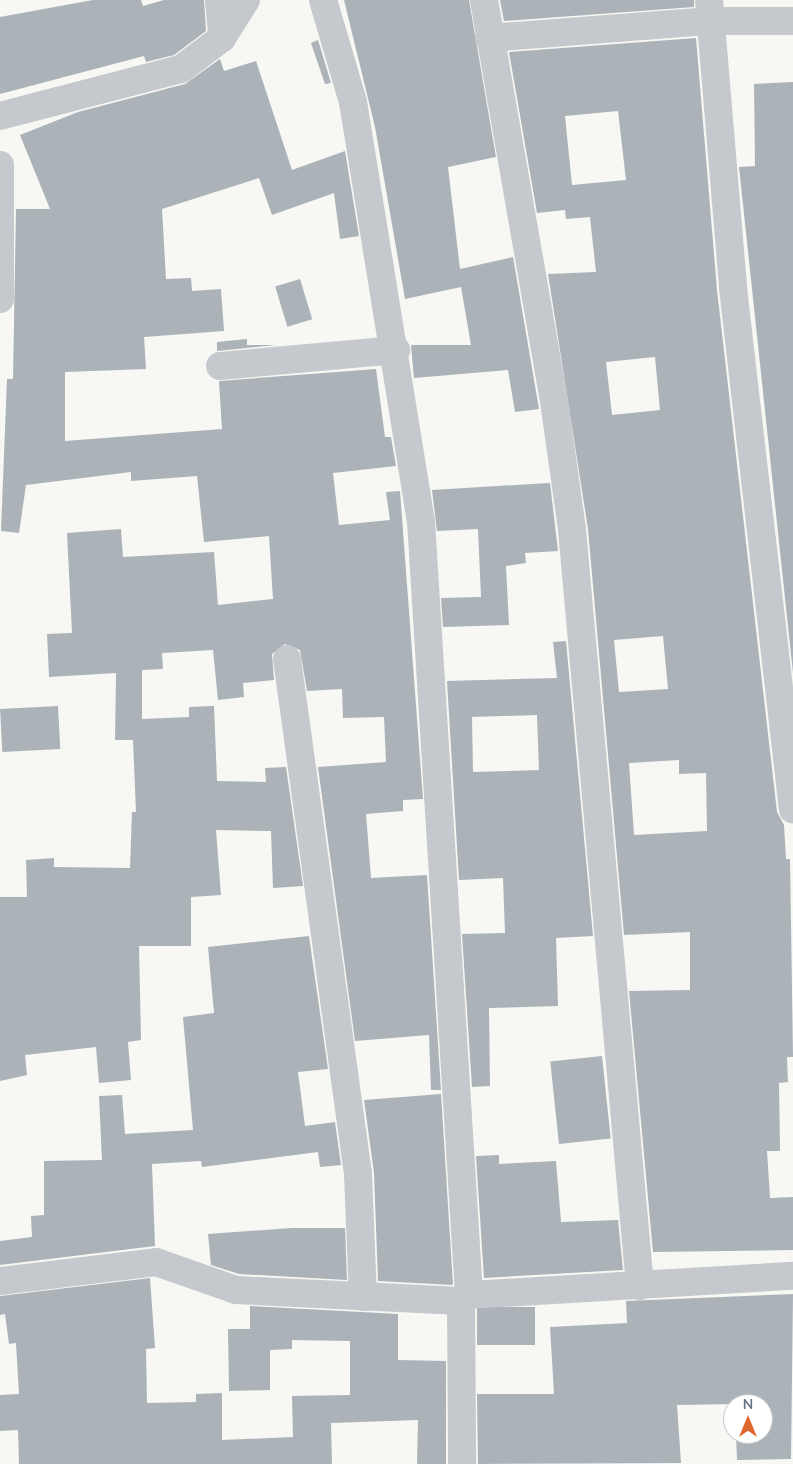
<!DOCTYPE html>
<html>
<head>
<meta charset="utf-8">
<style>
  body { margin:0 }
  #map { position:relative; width:793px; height:1464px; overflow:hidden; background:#f7f7f4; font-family:"Nunito Sans",sans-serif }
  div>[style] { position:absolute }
  .building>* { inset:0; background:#abb2b8; transform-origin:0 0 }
  .minor>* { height:28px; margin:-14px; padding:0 14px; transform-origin:14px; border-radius:14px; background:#c5c8cc }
  .tertiary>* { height:28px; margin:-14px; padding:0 14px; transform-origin:14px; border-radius:14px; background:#c5c8cc }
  span { translate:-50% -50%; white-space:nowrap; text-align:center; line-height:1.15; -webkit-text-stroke:5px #fff; paint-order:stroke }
  .north { position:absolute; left:723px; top:1394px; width:50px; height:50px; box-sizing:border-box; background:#fff; border:1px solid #c2c7ce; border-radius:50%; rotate:0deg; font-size:14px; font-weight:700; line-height:20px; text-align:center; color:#677484 }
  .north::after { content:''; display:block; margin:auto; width:18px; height:22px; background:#de672d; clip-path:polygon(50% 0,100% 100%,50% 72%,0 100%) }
</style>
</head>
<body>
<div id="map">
  <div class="building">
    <i style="clip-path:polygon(93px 0,141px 0,143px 6px,164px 0,204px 0,206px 31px,174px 55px,146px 62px,144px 56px,0 94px,0 17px)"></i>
    <i style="clip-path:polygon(344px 0,469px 0,496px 157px,448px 167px,460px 269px,513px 257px,539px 409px,515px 412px,508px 370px,414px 378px,411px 345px,471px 345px,461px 287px,405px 299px,375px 127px)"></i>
    <i style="clip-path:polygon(500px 0,694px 0,694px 7px,504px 21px)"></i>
    <i style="clip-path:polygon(evenodd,696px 38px,717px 290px,777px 812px,784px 825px,786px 859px,790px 859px,793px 1057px,787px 1057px,788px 1082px,779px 1083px,780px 1151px,767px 1151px,770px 1198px,793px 1197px,793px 1250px,653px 1252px,629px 991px,690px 990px,690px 932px,624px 935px,588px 529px,548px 274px,596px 272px,590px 217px,566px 219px,565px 210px,537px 213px,509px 52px,696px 38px,618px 111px,626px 180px,572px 185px,565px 116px,618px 111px,696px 38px,655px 357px,660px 410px,612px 415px,606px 362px,655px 357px,696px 38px,663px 636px,668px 689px,619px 692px,614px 640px,663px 636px,696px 38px,679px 760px,679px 774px,706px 773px,707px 831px,634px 835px,629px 763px,679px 760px)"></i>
    <i style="clip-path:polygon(318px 40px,331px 83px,325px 84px,311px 43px)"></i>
    <i style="clip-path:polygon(220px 59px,224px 71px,256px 61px,292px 170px,345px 151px,359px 236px,340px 239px,334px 193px,272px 215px,259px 178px,162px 209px,166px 279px,191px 278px,192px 291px,221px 289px,224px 331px,144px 337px,146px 369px,65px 372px,65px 441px,222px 429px,219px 381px,376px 369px,385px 437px,391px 437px,396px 466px,333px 473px,339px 525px,390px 520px,386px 492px,400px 491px,423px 799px,403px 800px,403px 811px,366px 814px,371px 878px,427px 875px,441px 1090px,431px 1090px,429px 1035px,355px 1041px,318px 767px,386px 762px,384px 717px,343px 718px,342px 689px,307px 691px,300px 650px,285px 644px,272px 654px,274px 680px,243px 683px,244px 697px,218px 700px,213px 650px,162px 653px,163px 669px,142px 670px,142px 719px,189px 717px,189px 707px,214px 706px,217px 781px,266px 782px,265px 768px,286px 767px,303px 886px,273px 888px,271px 831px,216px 830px,221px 895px,191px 897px,191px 946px,139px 946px,141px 1040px,128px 1042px,131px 1080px,99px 1083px,96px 1047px,25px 1055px,27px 1075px,0 1081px,0 897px,27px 897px,26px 860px,54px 858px,54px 867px,130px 868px,132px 812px,136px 812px,133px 740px,115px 740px,116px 673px,49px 677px,47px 634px,72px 633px,67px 533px,121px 529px,123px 557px,214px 552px,218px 605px,273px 599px,269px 536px,204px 542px,197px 476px,131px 481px,131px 472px,26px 485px,19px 533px,1px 531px,7px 379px,13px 379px,16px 209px,50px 209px,20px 135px,78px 112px,185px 84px)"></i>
    <i style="clip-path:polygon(793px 82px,793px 673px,739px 167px,755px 166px,754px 84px)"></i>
    <i style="left:300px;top:279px;width:42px;height:26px;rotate:73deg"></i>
    <i style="clip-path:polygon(247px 339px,247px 345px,276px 345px,217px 351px,217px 342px)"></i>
    <i style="clip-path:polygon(550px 483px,558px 551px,525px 553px,526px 563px,506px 566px,509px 625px,443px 627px,441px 598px,481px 597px,478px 529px,437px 531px,432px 490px)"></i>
    <i style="clip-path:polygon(evenodd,566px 641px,593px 936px,556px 938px,558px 1006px,489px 1008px,490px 1086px,472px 1087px,462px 934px,505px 933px,503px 878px,459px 880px,447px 681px,557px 678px,553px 642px,566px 641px,537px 715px,539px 770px,473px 772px,472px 717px,537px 715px)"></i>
    <i style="left:58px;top:706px;width:43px;height:58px;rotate:87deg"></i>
    <i style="clip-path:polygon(309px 936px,328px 1069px,298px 1072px,305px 1126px,335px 1122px,341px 1165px,320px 1167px,318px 1152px,202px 1167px,201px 1161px,152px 1164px,155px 1246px,0 1265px,0 1241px,32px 1237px,31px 1216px,44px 1215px,44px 1161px,102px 1160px,99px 1096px,122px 1095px,125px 1134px,193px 1130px,183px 1017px,214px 1013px,208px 947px)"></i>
    <i style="left:602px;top:1056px;width:83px;height:52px;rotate:84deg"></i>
    <i style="clip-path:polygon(441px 1094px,453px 1285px,378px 1281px,374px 1173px,364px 1100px)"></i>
    <i style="clip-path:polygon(499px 1155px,499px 1164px,556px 1161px,561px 1222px,618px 1220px,623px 1270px,484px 1278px,476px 1156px)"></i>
    <i style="clip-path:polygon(292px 1228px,345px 1228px,347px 1280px,239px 1274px,211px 1265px,208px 1234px)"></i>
    <i style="clip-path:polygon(150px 1278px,155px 1348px,146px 1349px,147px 1403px,196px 1402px,196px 1394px,222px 1393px,222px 1440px,293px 1437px,292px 1396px,350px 1395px,350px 1341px,292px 1340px,292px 1349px,270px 1350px,270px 1390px,229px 1391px,228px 1329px,250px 1329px,250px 1306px,398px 1314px,398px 1360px,446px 1361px,446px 1464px,417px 1464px,418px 1420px,331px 1423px,332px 1464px,19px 1464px,18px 1430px,0 1431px,0 1395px,19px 1394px,16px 1343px,9px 1344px,5px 1314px,0 1315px,0 1296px)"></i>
    <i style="clip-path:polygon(793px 1294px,791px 1459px,737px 1460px,736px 1434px,763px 1434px,763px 1404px,735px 1404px,677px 1405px,681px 1463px,478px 1464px,477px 1394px,554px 1394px,550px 1327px,627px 1323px,626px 1301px)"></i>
    <i style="left:535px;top:1307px;width:38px;height:58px;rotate:90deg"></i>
  </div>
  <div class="minor">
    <i style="left:219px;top:0;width:38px;rotate:85deg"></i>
    <i style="left:323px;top:0;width:106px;rotate:73.6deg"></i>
    <i style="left:353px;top:102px;width:424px;rotate:80.8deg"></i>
    <i style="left:421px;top:521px;width:775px;rotate:86.45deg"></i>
    <i style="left:484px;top:0;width:400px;rotate:80.1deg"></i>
    <i style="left:553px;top:394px;width:137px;rotate:82deg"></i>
    <i style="left:572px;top:530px;width:759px;rotate:84.86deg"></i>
    <i style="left:709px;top:0;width:289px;rotate:85.2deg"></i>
    <i style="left:733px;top:288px;width:525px;rotate:83.44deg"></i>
    <i style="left:489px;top:38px;width:223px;rotate:-4.4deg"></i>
    <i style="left:711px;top:21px;width:82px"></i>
    <i style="left:0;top:165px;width:134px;rotate:90deg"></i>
    <i style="left:220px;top:366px;width:177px;rotate:-5.2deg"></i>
    <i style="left:287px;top:659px;width:520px;rotate:82.15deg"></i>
    <i style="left:358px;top:1174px;width:123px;rotate:87.7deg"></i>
    <i style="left:0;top:1281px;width:157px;rotate:-6.9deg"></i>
    <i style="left:156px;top:1262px;width:85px;rotate:19.3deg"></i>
    <i style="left:236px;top:1290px;width:225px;rotate:2.8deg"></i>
    <i style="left:461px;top:1301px;width:10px;rotate:-37deg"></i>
    <i style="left:469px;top:1295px;width:325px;rotate:-3.4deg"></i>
    <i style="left:461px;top:1301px;width:163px;rotate:89.6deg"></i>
  </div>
  <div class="tertiary">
    <i style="left:0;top:116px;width:187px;rotate:-14.6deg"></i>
    <i style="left:181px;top:69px;width:51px;rotate:-37.1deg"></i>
    <i style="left:222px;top:38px;width:45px;rotate:-57.7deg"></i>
  </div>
  <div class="north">N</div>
</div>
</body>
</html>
